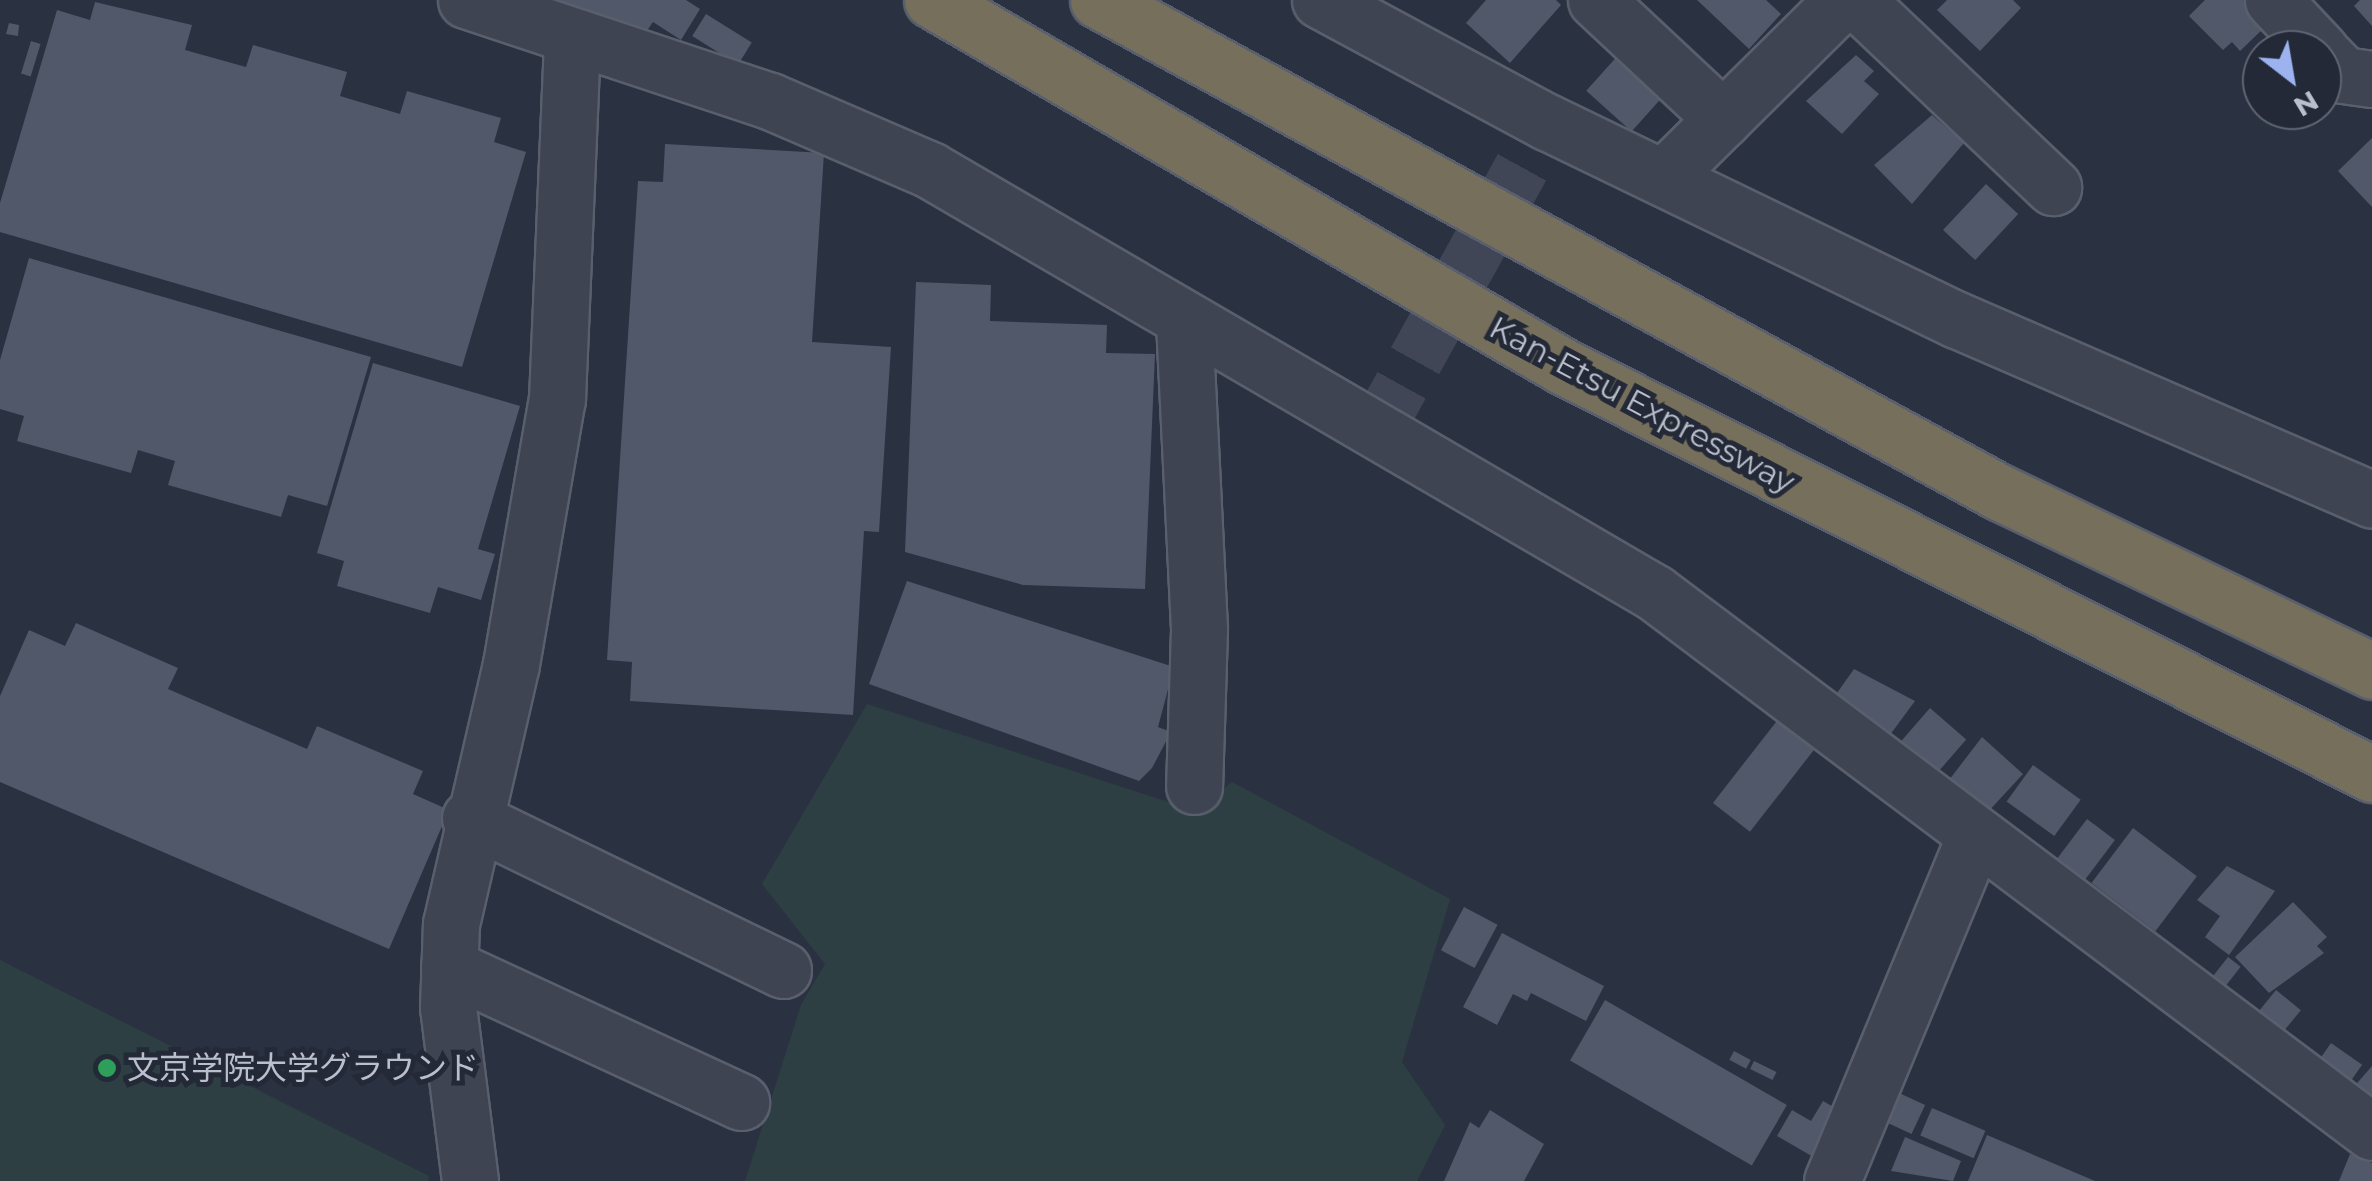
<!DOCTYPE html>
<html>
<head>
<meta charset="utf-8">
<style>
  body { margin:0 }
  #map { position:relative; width:2372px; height:1181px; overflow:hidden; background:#2a3141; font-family:Montserrat,"Noto Sans JP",sans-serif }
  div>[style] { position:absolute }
  .green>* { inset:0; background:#2d3f43 }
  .building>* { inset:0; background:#50586a; transform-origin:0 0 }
  .minor-tunnel>* { height:55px; margin-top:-27.5px; transform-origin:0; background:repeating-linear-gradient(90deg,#404656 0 55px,transparent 0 83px) }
  .roads { filter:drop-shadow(2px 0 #595f6c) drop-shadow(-2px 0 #595f6c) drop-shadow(0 2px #595f6c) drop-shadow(0 -2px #595f6c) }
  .minor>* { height:55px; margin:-27.5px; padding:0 27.5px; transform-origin:27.5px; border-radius:27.5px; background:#3e4451 }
  .highway>* { height:55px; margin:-27.5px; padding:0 27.5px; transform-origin:27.5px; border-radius:27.5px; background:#766f5c }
  .dots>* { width:28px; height:28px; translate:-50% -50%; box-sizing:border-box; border:5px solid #232937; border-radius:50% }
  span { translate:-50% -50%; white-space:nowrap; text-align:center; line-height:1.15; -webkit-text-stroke:10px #232937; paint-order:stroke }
  .street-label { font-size:32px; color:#bbbfcb }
  .poi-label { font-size:32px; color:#bbbfcb }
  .left { translate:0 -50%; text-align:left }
  .north { position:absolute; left:2242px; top:30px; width:100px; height:100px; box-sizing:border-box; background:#232937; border:2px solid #606572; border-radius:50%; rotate:149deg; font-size:28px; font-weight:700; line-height:40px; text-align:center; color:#bbbfcb }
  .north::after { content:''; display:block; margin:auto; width:35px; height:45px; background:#9cb3ef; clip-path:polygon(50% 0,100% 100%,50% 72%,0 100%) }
</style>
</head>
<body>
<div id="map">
  <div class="green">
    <i style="clip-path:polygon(867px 704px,1196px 811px,1232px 782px,1450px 899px,1402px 1062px,1445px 1125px,1417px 1181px,745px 1181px,801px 1005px,825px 964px,762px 884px)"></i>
    <i style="clip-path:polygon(0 960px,429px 1176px,428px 1181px,0 1181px)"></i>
  </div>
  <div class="building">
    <i style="clip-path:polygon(555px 0,686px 0,700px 9px,681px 40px,653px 22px,646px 32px)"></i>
    <i style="clip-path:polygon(1486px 0,1556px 0,1561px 5px,1510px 63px,1466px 23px)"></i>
    <i style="clip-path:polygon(1697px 0,1766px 0,1781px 14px,1749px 49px)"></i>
    <i style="clip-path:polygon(1947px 0,2013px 0,2021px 8px,1980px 51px,1937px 10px)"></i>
    <i style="clip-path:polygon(2205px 0,2251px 0,2267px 25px,2240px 51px,2232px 42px,2223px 50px,2189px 16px)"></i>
    <i style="clip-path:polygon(2360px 0,2372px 0,2372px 26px,2354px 6px)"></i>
    <i style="clip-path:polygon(95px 2px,192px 25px,185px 50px,246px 67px,253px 45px,347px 72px,340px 96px,400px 114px,407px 91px,501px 118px,494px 142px,526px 152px,462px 367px,0 232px,0 203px,57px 10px,90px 20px)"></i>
    <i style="left:706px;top:14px;width:54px;height:26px;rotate:32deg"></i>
    <i style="clip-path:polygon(9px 23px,19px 25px,18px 36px,6px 34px)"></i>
    <i style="left:31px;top:41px;width:10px;height:34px;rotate:17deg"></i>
    <i style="left:1621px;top:52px;width:61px;height:52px;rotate:42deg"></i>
    <i style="clip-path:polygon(1856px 55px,1874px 71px,1864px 81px,1879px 94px,1842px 134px,1806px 101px)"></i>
    <i style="clip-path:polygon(2281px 110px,2305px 110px,2292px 122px)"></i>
    <i style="clip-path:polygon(1932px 115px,1964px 143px,1912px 204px,1874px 165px)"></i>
    <i style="clip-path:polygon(2372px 138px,2372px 207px,2338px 171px)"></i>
    <i style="clip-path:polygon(665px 144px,824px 153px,812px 342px,891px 347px,879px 532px,864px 531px,853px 715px,630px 701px,632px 662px,607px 660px,638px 181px,663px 182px)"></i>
    <i style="left:1986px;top:184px;width:44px;height:63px;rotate:43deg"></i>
    <i style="clip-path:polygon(29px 258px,371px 357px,327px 506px,288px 495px,281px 517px,168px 485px,175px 461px,138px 450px,131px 473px,17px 441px,24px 416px,0 409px,0 360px)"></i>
    <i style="clip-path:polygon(916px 282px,991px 285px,990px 321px,1107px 325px,1106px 353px,1155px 354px,1145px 589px,1023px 585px,905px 552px)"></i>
    <i style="clip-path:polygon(373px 363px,520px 406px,478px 549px,495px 554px,481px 600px,438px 587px,430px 613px,337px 586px,344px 561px,317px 553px)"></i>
    <i style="clip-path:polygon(907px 581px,1174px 667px,1158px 727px,1171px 732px,1152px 768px,1139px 781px,869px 684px)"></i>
    <i style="clip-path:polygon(76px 623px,178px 668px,168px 689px,307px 749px,317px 726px,423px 771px,413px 794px,449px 810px,389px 949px,0 782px,0 696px,29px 630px,65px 646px)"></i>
    <i style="clip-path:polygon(1854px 669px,1915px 701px,1887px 739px,1832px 700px)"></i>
    <i style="left:1930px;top:708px;width:48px;height:51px;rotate:41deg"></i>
    <i style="left:1780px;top:717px;width:47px;height:109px;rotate:38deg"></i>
    <i style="clip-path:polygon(1982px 737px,2023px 774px,1986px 814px,1946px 784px)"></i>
    <i style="left:2033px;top:765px;width:59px;height:45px;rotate:36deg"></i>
    <i style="left:2087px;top:819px;width:35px;height:66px;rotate:37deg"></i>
    <i style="left:2133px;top:828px;width:80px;height:69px;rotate:37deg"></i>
    <i style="clip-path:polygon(2227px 866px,2275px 891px,2229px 955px,2205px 937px,2220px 916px,2197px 900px)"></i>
    <i style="clip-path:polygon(2293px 902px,2327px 937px,2317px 946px,2324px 953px,2269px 993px,2235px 957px)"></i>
    <i style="left:1464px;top:907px;width:38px;height:49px;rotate:28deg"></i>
    <i style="clip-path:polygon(1502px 933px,1604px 986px,1586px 1021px,1531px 993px,1527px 1001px,1513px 994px,1497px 1025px,1463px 1007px)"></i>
    <i style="left:2228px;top:957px;width:16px;height:36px;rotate:38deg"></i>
    <i style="left:2276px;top:990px;width:32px;height:38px;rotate:39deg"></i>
    <i style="left:1605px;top:1000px;width:210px;height:70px;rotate:30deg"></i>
    <i style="left:2331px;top:1043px;width:38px;height:33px;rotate:35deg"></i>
    <i style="left:1734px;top:1051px;width:19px;height:10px;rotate:28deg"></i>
    <i style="left:1754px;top:1061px;width:25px;height:9px;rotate:26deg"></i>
    <i style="clip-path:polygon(2372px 1066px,2372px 1105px,2352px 1089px)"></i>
    <i style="left:1897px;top:1092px;width:31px;height:32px;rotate:25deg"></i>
    <i style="clip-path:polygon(1823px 1101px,1844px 1113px,1815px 1158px,1777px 1136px,1792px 1110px,1811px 1121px)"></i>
    <i style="left:1932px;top:1108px;width:58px;height:30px;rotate:23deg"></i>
    <i style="clip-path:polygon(1490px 1110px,1544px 1144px,1524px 1181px,1444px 1181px,1470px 1122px,1479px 1128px)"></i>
    <i style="clip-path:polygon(1987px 1135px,2095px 1181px,1968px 1181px)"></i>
    <i style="clip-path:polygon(1905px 1137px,1961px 1161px,1953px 1181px,1891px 1171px)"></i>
    <i style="clip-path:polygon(2350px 1154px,2372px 1163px,2372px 1181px,2339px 1181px)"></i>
  </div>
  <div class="minor-tunnel">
    <i style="left:1375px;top:433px;width:355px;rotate:-61.1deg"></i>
  </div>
  <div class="roads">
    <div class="minor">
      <i style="left:466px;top:0;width:320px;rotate:18.4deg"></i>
      <i style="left:770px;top:101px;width:174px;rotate:23.3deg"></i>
      <i style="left:930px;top:170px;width:839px;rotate:30.26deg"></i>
      <i style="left:1655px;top:593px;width:897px;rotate:36.93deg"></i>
      <i style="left:1320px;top:0;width:258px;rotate:28.3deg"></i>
      <i style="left:1547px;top:122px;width:455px;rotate:25.8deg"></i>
      <i style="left:1957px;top:320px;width:452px;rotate:23.4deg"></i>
      <i style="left:1596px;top:0;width:174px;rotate:43.1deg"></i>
      <i style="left:1856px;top:0;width:272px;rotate:43.5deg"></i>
      <i style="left:2273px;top:0;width:69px;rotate:46.8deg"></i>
      <i style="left:2322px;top:53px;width:30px;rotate:46deg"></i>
      <i style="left:2343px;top:75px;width:29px;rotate:8deg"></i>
      <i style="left:1665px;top:176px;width:250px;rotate:-44.7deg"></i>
      <i style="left:1184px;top:322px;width:308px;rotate:87.2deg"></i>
      <i style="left:1199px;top:630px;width:156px;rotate:91.8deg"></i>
      <i style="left:470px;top:818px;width:348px;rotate:25.9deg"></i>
      <i style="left:449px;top:967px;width:322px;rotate:24.8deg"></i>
      <i style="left:470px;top:1181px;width:174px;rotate:-97.2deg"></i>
      <i style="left:448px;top:1008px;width:84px;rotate:-88deg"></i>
      <i style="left:451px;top:924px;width:267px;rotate:-77deg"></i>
      <i style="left:511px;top:664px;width:269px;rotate:-80.2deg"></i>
      <i style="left:557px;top:399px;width:362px;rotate:-87.6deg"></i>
      <i style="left:1832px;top:1181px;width:374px;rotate:-67.5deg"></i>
    </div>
    <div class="highway">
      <i style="left:932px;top:0;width:731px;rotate:30.14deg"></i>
      <i style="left:1564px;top:367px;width:905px;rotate:26.73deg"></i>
      <i style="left:1098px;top:0;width:1027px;rotate:28.64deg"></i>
      <i style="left:1999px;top:492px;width:414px;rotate:25.6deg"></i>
    </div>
  </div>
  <div class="dots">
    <i style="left:107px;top:1068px;background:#2e9e5b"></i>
  </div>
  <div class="street-label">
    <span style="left:1642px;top:405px;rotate:28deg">Kan-Etsu Expressway</span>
  </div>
  <div class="poi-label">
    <span class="left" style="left:127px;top:1068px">文京学院大学グラウンド</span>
  </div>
  <div class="north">N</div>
</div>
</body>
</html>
